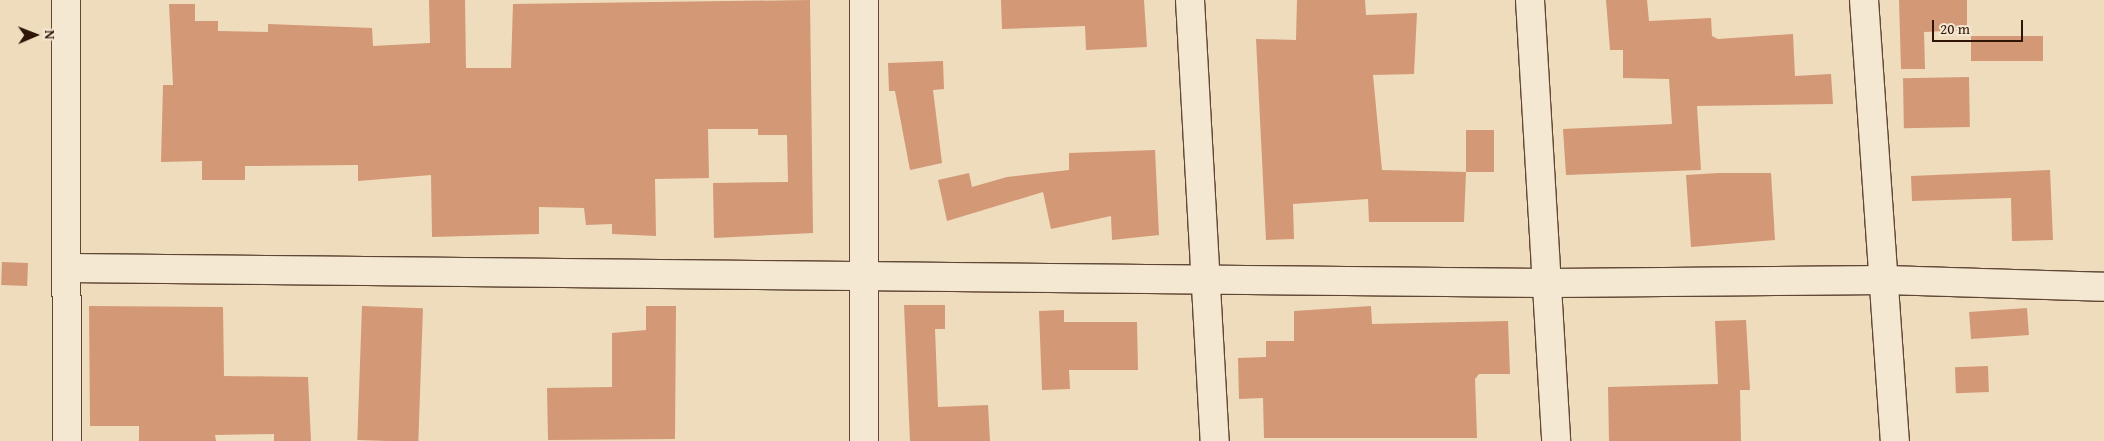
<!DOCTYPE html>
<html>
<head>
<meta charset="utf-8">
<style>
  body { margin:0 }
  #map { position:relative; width:2104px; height:441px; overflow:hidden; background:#eedcbc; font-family:"Gentium Book Plus",serif }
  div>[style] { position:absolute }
  .building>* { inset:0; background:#d39875; transform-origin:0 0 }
  .roads { filter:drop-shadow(1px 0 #604734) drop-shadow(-1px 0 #604734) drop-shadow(0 1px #604734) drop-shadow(0 -1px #604734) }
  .minor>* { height:28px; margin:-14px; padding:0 14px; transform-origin:14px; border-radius:14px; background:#f4e8d3 }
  span { translate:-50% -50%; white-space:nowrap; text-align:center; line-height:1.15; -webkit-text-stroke:5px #f4e8d3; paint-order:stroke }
  .north { position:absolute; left:10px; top:10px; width:50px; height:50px; -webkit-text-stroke:4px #f4e8d3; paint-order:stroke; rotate:89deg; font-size:14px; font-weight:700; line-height:20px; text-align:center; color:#301507 }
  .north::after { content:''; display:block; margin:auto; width:18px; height:22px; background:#301507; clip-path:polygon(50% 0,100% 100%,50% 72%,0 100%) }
  .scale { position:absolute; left:1932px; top:20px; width:91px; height:22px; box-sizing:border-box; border:2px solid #301507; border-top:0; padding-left:6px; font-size:15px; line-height:18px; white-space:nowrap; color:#301507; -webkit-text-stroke:4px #f4e8d3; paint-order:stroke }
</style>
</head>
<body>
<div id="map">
  <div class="building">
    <i style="clip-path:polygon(429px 0,465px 0,466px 68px,511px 68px,513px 4px,810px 0,813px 233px,714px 238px,713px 183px,788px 182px,787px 135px,758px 135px,758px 129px,708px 129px,709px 178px,655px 179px,656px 236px,612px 234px,612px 224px,586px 225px,584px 208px,539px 207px,539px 234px,432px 237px,431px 175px,358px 181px,358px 165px,245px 166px,245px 180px,202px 180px,202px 161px,161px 162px,163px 85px,173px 85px,169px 4px,195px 4px,195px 21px,218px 21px,218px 31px,268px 32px,268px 24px,372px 28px,373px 46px,430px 43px)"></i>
    <i style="clip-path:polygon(1001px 0,1144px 0,1147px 47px,1086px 50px,1085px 26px,1002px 29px)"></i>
    <i style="clip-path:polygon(1297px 0,1365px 0,1366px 15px,1417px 13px,1414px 74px,1373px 75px,1382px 170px,1466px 172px,1464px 222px,1369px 222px,1368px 199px,1293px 204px,1294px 239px,1266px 240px,1256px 39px,1296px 40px)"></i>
    <i style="clip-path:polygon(1606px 0,1647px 0,1649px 21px,1711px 18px,1712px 36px,1718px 39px,1793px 34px,1795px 76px,1831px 74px,1833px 104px,1697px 106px,1701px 170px,1566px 175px,1563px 129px,1672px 124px,1669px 79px,1623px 78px,1623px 50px,1610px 50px)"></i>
    <i style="clip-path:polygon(1899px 0,1967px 0,1967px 30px,1924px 32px,1925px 69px,1901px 69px)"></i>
    <i style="left:2043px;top:36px;width:25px;height:72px;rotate:90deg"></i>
    <i style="clip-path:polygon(943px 61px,944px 89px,933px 90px,942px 163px,910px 170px,895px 91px,889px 91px,888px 63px)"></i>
    <i style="left:1969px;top:77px;width:50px;height:66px;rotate:89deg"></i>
    <i style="left:1466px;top:130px;width:28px;height:42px"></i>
    <i style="clip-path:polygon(1155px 150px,1159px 235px,1112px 240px,1111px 216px,1051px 229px,1043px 192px,947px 221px,938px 180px,969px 173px,972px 187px,1007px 177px,1069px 170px,1069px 153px)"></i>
    <i style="clip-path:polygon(2050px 170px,2053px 240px,2012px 241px,2011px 198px,1912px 201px,1911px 176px)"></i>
    <i style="clip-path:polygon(1718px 173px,1771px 173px,1775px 240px,1691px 247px,1686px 175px)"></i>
    <i style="left:2px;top:262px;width:26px;height:23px;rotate:2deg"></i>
    <i style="clip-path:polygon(904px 305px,945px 305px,945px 329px,935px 329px,938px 407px,988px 405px,990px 441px,910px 441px)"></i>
    <i style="clip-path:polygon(89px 306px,223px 307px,224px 376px,308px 377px,311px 441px,274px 441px,274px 434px,215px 435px,216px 441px,139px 441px,139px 426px,90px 426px)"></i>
    <i style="left:362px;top:306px;width:61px;height:134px;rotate:2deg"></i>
    <i style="clip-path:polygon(646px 306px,676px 306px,675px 439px,548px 440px,547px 388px,612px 387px,612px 333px,646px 330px)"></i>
    <i style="clip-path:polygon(1371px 306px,1372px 324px,1508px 321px,1510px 374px,1479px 374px,1475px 379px,1477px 438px,1264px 438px,1263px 398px,1239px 399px,1238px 358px,1266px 357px,1266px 341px,1294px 341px,1294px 311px)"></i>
    <i style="left:2027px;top:308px;width:27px;height:58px;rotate:86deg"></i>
    <i style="clip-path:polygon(1064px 310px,1064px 322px,1137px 322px,1138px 370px,1069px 370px,1070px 389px,1042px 390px,1039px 311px)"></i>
    <i style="clip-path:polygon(1746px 320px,1750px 390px,1740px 390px,1741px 441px,1609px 441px,1608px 387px,1718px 384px,1715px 321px)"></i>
    <i style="left:1988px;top:366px;width:26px;height:33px;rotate:88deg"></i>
  </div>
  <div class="roads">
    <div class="minor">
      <i style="left:66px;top:0;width:441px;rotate:89.9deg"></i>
      <i style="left:864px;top:0;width:441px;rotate:90deg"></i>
      <i style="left:1190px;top:0;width:442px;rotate:86.8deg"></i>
      <i style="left:1530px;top:0;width:442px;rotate:86.6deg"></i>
      <i style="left:1864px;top:0;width:442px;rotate:86deg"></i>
      <i style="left:67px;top:268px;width:1478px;rotate:0.58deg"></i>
      <i style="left:1545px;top:283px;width:341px;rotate:-0.5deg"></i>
      <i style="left:1886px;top:280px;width:218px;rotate:1.8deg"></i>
    </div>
  </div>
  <div class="north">N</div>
  <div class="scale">20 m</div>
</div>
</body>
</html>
